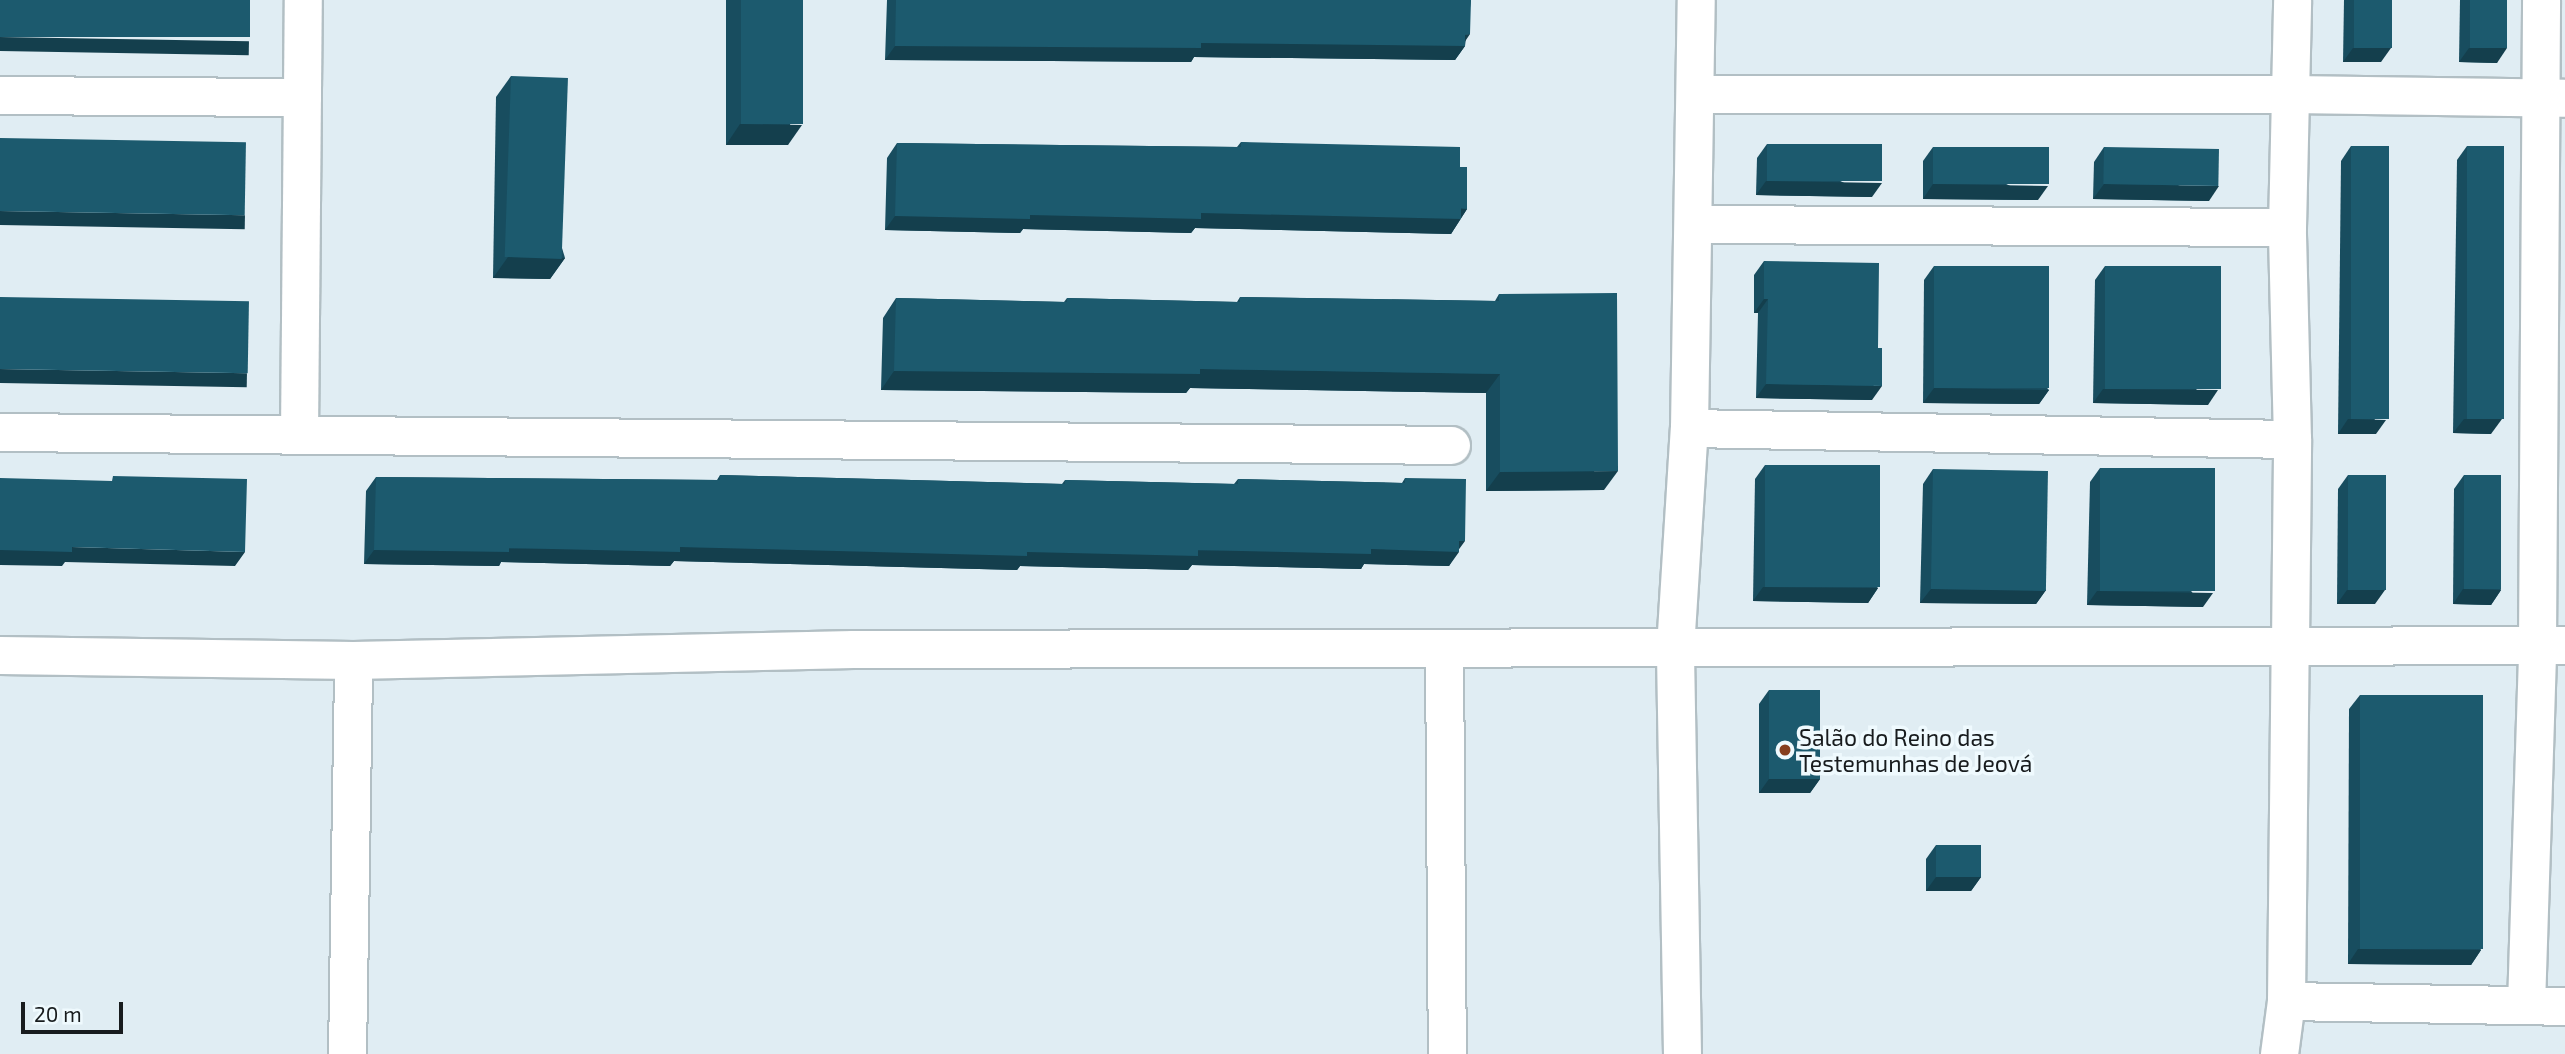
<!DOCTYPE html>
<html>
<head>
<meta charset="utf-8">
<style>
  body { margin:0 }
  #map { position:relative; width:2565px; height:1054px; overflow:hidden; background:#e0edf3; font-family:"Exo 2",sans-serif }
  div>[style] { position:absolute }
  .roads { filter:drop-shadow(2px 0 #b2bfc4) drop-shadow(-2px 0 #b2bfc4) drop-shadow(0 2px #b2bfc4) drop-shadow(0 -2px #b2bfc4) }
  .street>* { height:37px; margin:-18.5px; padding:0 18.5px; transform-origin:18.5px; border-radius:18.5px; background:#fff }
  .wall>* { inset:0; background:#184d5f }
  .shaded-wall>* { inset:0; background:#143f4d; transform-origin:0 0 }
  .building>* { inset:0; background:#1c5a6e; transform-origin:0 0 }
  .dots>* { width:19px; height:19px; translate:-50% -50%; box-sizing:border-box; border:4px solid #effafe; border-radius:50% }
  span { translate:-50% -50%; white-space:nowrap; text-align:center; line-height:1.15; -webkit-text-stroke:7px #effafe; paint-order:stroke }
  .poi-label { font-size:23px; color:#181c1e }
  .left { translate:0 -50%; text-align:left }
  .scale { position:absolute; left:21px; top:1002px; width:102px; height:32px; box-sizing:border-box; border:4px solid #181c1e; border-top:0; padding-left:9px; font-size:21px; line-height:24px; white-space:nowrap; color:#181c1e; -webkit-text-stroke:5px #effafe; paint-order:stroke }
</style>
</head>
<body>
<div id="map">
  <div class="roads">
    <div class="street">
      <i style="left:1696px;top:94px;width:595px"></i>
      <i style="left:2291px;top:94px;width:273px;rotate:0.8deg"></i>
      <i style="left:0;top:95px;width:302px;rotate:0.4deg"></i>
      <i style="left:1694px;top:224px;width:593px;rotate:0.29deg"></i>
      <i style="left:1689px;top:428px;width:603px;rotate:1.05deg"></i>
      <i style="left:0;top:432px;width:1451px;rotate:0.51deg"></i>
      <i style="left:299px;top:434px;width:434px;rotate:-89.5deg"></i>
      <i style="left:1444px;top:648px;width:406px;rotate:89.6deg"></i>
      <i style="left:0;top:655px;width:353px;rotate:0.8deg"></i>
      <i style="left:353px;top:660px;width:500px;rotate:-1.26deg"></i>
      <i style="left:853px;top:649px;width:1712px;rotate:-0.13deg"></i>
      <i style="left:2286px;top:1001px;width:279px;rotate:1deg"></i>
      <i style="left:2526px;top:1005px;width:360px;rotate:-88.2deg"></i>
      <i style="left:2537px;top:645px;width:645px;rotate:-89.64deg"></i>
      <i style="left:347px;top:1054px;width:394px;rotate:-89.1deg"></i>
      <i style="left:1682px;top:1054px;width:406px;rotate:-91deg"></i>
      <i style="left:1675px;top:648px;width:220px;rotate:-86.4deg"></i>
      <i style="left:1689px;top:428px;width:428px;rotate:-89.1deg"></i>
      <i style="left:2279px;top:1054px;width:53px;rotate:-82.5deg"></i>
      <i style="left:2286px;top:1001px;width:357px;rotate:-89.4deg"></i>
      <i style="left:2290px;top:644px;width:205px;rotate:-89.4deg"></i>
      <i style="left:2292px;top:439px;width:212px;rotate:-91.4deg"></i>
      <i style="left:2287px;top:227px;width:227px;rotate:-88.7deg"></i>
    </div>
  </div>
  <div class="wall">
    <i style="clip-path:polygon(726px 0,803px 0,788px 145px,726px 145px)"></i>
    <i style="clip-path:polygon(887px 0,1471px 0,1465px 46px,1455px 60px,1194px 57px,1191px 62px,885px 60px)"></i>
    <i style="clip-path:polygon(2344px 0,2392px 0,2381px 62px,2343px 62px)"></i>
    <i style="clip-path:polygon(2460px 0,2507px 0,2497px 63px,2459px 62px)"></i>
    <i style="clip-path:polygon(511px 76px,565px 258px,550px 279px,493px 278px,496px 97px)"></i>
    <i style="clip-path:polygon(1241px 142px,1460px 167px,1467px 209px,1451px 234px,1195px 228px,1191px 233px,1023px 229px,1020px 233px,885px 230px,887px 158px,897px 143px,1237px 147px)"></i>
    <i style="clip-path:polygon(1767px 144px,1872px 197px,1756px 195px,1757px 158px)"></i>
    <i style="clip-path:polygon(2351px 146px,2376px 434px,2338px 434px,2341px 161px)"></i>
    <i style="clip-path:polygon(2467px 146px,2491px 434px,2453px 433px,2457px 160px)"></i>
    <i style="clip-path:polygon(1933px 147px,2038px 200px,1923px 199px,1923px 161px)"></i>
    <i style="clip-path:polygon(2104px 147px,2209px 201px,2093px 199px,2094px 162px)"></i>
    <i style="clip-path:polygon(1764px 261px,1878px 348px,1872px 400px,1756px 398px,1758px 313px,1754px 313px,1754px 275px)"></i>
    <i style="clip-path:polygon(1934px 266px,2049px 390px,2039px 404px,1923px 403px,1924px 280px)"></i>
    <i style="clip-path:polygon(2105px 266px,2208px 405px,2093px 403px,2095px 280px)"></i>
    <i style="clip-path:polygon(1499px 294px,1604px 490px,1486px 491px,1486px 393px,1190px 388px,1186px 393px,881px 390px,883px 318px,896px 298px,1064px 302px,1067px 298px,1237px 302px,1240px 297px,1495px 301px)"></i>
    <i style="clip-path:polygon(1765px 465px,1878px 588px,1868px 603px,1753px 601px,1755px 479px)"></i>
    <i style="clip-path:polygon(2100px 468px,2203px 607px,2087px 605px,2090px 482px)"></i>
    <i style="clip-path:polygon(1933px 469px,2046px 590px,2036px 604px,1920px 603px,1923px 484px)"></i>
    <i style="clip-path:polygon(720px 475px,1062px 484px,1065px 480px,1234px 484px,1238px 479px,1402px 483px,1405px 478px,1459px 549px,1449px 566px,1364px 564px,1361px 569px,1192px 565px,1188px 570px,1020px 566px,1017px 570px,674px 561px,670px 566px,501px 562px,499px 566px,364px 564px,366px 491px,376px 477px,717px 480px)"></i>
    <i style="clip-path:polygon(2348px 475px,2375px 604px,2337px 604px,2338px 489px)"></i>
    <i style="clip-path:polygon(2464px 475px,2501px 590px,2491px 605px,2453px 604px,2454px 489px)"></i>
    <i style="clip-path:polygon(1769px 690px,1820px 779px,1810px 793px,1759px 793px,1759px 704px)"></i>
    <i style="clip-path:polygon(2360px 695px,2481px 950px,2471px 965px,2348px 964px,2349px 709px)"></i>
    <i style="clip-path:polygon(1936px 845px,1981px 877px,1971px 891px,1926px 891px,1926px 859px)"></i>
  </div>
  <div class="shaded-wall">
    <i style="clip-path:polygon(1470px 34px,1462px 46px,1465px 46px,1455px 60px,1194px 57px,1191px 62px,885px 60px,895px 46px,1201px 43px)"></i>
    <i style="left:0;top:37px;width:249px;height:14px;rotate:1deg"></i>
    <i style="clip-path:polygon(2353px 48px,2391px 48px,2381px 62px,2343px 62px)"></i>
    <i style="clip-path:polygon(2469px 48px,2507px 48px,2497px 63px,2459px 62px)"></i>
    <i style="clip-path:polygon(740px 124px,802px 125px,788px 145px,726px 145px)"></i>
    <i style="clip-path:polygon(1766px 181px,1882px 183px,1872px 197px,1756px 195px)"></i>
    <i style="clip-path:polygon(1933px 184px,2048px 186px,2038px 200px,1923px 199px)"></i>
    <i style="clip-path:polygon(2104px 184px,2219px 186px,2209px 201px,2093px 199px)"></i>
    <i style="clip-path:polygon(1467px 209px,1451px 234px,1195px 228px,1191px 233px,1023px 229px,1020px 233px,885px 230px,895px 216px,1201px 213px)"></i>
    <i style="left:0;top:211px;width:245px;height:14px;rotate:1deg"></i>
    <i style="clip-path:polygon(508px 257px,565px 258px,550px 279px,493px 278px)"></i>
    <i style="clip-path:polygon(1764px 299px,1768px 299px,1758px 313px,1754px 313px)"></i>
    <i style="left:0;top:369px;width:247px;height:14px;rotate:1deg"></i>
    <i style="clip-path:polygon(1200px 369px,1500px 374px,1486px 393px,1190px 388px,1186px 393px,881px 390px,894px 371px)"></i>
    <i style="clip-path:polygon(1766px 384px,1882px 386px,1872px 400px,1756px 398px)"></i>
    <i style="clip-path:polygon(1934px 388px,2049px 390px,2039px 404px,1923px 403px)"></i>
    <i style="clip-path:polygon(2103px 389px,2218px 390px,2208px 405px,2093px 403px)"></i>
    <i style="clip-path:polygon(2348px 419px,2386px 420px,2376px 434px,2338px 434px)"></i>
    <i style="clip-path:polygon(2464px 419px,2502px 419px,2491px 434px,2453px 433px)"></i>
    <i style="clip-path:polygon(1618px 471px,1604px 490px,1486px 491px,1500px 472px)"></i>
    <i style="clip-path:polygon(1459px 541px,1465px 541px,1457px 552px,1459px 552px,1449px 566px,1364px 564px,1361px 569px,1192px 565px,1188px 570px,1020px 566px,1017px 570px,674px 561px,670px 566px,501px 562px,499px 566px,364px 564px,374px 550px,680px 547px,1027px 552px,1371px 549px)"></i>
    <i style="clip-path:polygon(72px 547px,245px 552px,235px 566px,65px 562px,62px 566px,0 565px,0 550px)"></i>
    <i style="clip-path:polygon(1763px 587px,1878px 588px,1868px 603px,1753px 601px)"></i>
    <i style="clip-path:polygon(1931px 589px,2046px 590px,2036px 604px,1920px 603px)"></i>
    <i style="clip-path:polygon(2463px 589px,2501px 590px,2491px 605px,2453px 604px)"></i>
    <i style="clip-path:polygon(2347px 590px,2385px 590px,2375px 604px,2337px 604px)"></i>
    <i style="clip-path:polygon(2097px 591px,2213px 593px,2203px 607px,2087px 605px)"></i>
    <i style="clip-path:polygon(1769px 779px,1820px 779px,1810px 793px,1759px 793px)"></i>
    <i style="clip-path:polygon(1936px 877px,1981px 877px,1971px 891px,1926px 891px)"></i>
    <i style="clip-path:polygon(2358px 949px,2481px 950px,2471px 965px,2348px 964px)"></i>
  </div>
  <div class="building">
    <i style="left:0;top:0;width:250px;height:37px"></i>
    <i style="left:741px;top:0;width:62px;height:124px"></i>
    <i style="clip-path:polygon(896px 0,1471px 0,1470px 34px,1465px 35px,1465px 46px,1201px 43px,1201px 48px,895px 46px)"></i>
    <i style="left:2354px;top:0;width:38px;height:48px"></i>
    <i style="left:2470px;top:0;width:37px;height:48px"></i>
    <i style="left:511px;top:76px;width:57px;height:181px;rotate:2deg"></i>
    <i style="left:0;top:138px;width:246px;height:73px;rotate:1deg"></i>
    <i style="clip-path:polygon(1241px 142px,1460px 147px,1460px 167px,1467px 167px,1467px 209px,1461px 208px,1461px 219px,1201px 213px,1201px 219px,1030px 215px,1030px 219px,895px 216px,897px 143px,1241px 147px)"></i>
    <i style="left:1767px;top:144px;width:115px;height:37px"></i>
    <i style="left:2351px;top:146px;width:38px;height:273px"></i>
    <i style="left:2467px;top:146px;width:37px;height:273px"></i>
    <i style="left:1933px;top:147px;width:116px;height:37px"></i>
    <i style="left:2104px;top:147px;width:115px;height:37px;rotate:1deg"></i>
    <i style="clip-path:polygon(1764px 261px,1879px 263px,1878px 348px,1882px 348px,1882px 386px,1766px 384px,1768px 299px,1764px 299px)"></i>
    <i style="left:1934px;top:266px;width:115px;height:122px"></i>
    <i style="left:2105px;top:266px;width:116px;height:123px"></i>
    <i style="clip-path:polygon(1617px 293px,1618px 471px,1500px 472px,1500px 374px,1200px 369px,1200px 374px,894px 371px,896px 298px,1067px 302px,1067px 298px,1240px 302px,1240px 297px,1499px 301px,1499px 294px)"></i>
    <i style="left:0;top:297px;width:249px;height:72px;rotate:1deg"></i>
    <i style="left:1765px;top:465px;width:115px;height:122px"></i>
    <i style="left:2100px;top:468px;width:115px;height:123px"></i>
    <i style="left:1933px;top:469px;width:115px;height:120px;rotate:1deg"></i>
    <i style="clip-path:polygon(720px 475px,1065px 484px,1065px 480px,1238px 484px,1238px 479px,1405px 483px,1405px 478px,1466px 479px,1465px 541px,1459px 541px,1459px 552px,1371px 549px,1371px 554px,1198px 550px,1198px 556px,1027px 552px,1027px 556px,680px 547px,680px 552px,509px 548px,509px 552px,374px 550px,376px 477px,720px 480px)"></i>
    <i style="left:2348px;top:475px;width:38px;height:115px"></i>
    <i style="left:2464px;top:475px;width:37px;height:114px"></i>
    <i style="clip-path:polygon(113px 476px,247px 479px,245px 552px,72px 547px,72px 552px,0 550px,0 478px,112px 481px)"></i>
    <i style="left:1769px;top:690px;width:51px;height:89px"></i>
    <i style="left:2360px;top:695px;width:123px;height:254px"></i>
    <i style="left:1936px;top:845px;width:45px;height:32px"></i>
  </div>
  <div class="dots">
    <i style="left:1785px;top:750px;background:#863e1e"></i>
  </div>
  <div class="poi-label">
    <span class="left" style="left:1799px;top:750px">Salão do Reino das<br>Testemunhas de Jeová</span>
  </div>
  <div class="scale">20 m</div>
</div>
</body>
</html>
